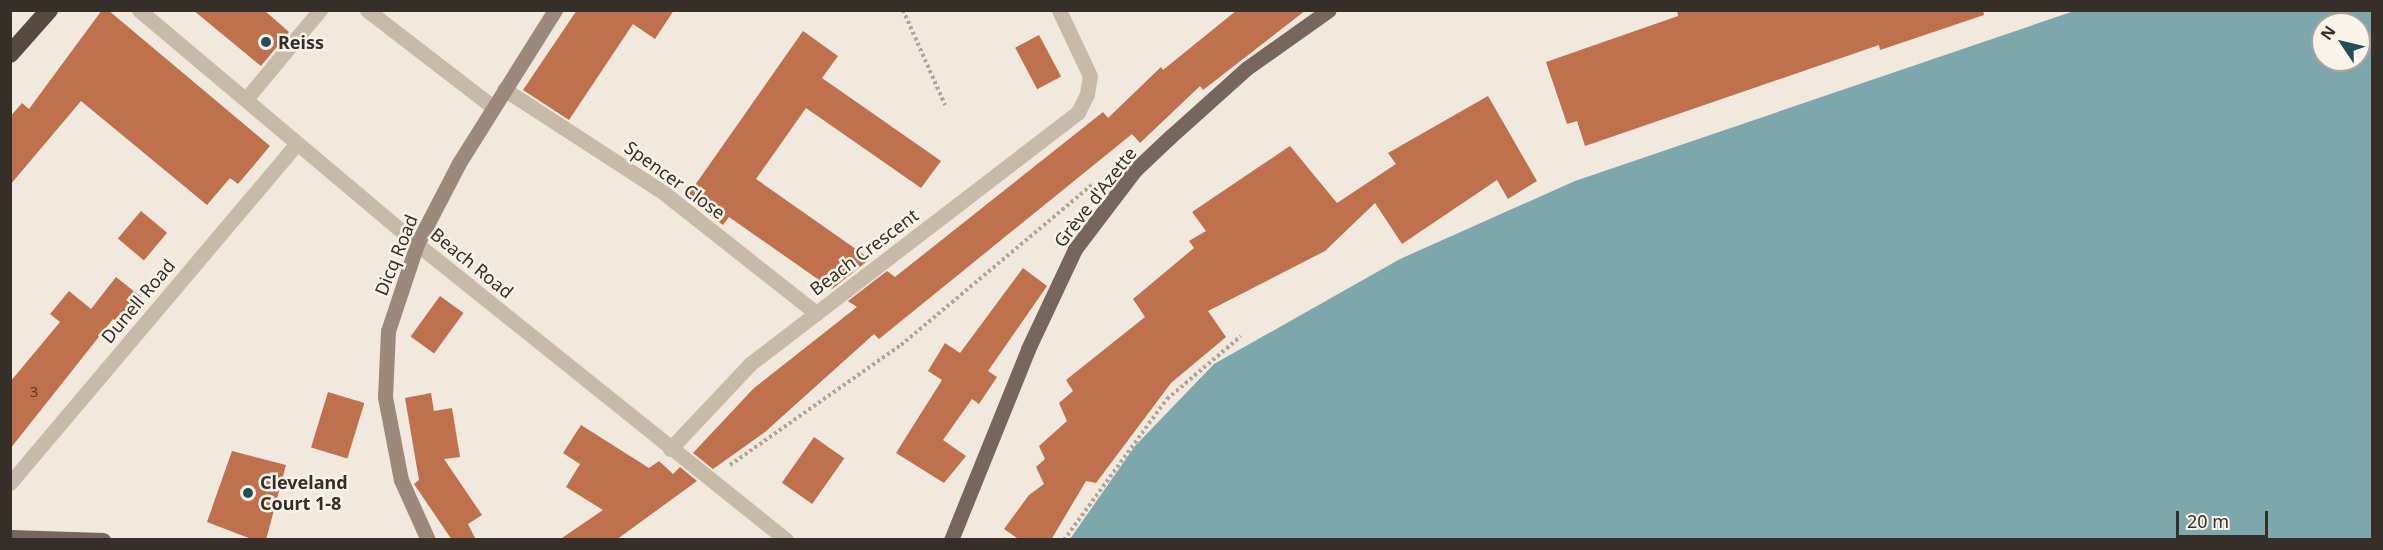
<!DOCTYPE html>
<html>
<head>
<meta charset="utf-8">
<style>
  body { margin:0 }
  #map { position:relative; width:2383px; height:550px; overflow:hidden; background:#f1e9dd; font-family:"Noto Sans",sans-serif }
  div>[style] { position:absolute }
  .water>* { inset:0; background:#7da7ac }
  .building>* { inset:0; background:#bf704d; transform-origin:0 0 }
  .path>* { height:4px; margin-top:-2px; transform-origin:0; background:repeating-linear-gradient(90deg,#b4a494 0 3px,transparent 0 6px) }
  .lane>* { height:15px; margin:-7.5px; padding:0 7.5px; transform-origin:7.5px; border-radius:7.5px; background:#c8baa9 }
  .street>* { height:15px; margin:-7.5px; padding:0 7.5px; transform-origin:7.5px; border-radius:7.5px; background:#c8baa9 }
  .secondary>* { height:15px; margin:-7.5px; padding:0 7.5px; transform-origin:7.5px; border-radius:7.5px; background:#9c897b }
  .primary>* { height:15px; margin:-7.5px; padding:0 7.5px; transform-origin:7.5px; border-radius:7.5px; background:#77665b }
  .highway>* { height:18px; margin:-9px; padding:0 9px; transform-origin:9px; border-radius:9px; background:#564940 }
  .dots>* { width:16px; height:16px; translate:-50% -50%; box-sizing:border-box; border:3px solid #f9f3e9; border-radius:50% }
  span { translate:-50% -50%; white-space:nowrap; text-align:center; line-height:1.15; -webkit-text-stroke:5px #f9f3e9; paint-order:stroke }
  .number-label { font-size:15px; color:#583e32 }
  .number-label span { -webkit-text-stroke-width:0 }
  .poi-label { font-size:18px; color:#362e29; font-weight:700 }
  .left { translate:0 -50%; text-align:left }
  .street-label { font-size:18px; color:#362e29 }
  .frame { position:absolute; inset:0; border:12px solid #362e29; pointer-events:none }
  .north { position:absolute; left:2311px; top:12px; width:60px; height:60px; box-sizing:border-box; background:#f9f3e9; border:2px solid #aba49c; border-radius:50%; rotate:305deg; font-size:16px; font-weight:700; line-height:24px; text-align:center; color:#362e29 }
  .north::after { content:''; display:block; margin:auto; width:21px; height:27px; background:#214e55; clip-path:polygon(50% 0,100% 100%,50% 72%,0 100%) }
  .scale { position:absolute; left:2176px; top:511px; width:92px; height:27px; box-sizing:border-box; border:3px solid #362e29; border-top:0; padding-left:8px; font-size:18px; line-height:21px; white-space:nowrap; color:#362e29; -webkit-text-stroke:4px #f9f3e9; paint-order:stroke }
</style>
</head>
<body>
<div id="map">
  <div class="water">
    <i style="clip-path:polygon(evenodd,2074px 11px,2372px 11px,2372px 539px,1070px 539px,1135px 446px,1214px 364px,1400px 259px,1575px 181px,2074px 11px,2323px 24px,2359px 24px,2359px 60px,2323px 60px,2323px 24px)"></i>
  </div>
  <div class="building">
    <i style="clip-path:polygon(102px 10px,108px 10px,270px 146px,238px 184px,230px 178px,207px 205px,81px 101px,10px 185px,10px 117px,22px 103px,29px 109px)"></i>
    <i style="clip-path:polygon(193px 10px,264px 10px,289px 32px,261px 66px)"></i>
    <i style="clip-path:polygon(577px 10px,674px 10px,655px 39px,633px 24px,569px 120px,523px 90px)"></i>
    <i style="clip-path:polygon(1237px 10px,1306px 10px,1203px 90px,1200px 86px,1140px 143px,1132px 134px,879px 339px,874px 334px,765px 432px,713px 469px,693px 453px,754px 388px,857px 307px,848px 301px,887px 271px,895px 277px,1103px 112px,1108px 118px,1161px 67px,1163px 70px)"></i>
    <i style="clip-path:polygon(1677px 10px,1983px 10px,1984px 15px,1880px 50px,1879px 45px,1585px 146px,1577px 121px,1567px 124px,1546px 62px,1678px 16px)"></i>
    <i style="clip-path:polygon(803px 31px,838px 56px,822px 78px,941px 161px,921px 188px,806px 108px,756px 179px,870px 259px,832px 289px,729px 217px,723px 225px,686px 198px)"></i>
    <i style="left:1039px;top:35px;width:47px;height:27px;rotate:62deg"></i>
    <i style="clip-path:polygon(1488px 96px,1537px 181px,1508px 199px,1497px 180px,1402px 244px,1375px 203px,1325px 251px,1208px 311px,1226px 337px,1171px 383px,1096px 483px,1086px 481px,1051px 540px,1020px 540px,1004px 529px,1029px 495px,1044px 484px,1036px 467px,1045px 459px,1039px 446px,1067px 421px,1059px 403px,1073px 391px,1066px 380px,1145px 317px,1133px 299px,1194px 248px,1189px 241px,1206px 231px,1192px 212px,1290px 146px,1337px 203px,1396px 164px,1388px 153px)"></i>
    <i style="left:141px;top:211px;width:34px;height:36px;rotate:40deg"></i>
    <i style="clip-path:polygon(1023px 268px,1047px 286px,988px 371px,997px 377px,979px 404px,972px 399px,943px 440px,966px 456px,944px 483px,896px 453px,942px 380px,928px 371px,945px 343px,960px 353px)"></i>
    <i style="clip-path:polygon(116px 277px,141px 297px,119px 324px,113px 319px,10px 449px,10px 382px,60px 322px,50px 314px,69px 291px,91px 309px)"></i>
    <i style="left:440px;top:296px;width:29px;height:50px;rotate:36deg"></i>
    <i style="left:328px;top:392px;width:38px;height:58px;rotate:17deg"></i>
    <i style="clip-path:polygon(431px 393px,434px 411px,452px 408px,460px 457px,444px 459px,482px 515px,468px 524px,476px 540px,452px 540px,414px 484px,419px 480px,405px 398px)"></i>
    <i style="clip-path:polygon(581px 425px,649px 468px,659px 461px,673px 474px,680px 467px,697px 481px,616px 540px,559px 540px,603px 510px,566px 487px,580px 464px,563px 453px)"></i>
    <i style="left:814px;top:437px;width:37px;height:56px;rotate:35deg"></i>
    <i style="clip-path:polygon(232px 451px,286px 465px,266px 540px,254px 540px,207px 522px)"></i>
  </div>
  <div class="path">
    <i style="left:903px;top:10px;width:104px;rotate:66.1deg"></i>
    <i style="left:730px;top:465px;width:209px;rotate:-35.1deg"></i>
    <i style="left:901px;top:345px;width:252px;rotate:-40deg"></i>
    <i style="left:1064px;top:540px;width:175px;rotate:-53.9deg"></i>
    <i style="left:1167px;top:399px;width:97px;rotate:-40.4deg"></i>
  </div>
  <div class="lane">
    <i style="left:367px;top:10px;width:159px;rotate:37.6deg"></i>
    <i style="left:246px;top:99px;width:116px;rotate:-50.3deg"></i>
  </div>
  <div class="street">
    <i style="left:139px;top:10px;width:363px;rotate:40.1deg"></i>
    <i style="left:417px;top:244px;width:473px;rotate:38.7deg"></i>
    <i style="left:504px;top:89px;width:191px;rotate:33deg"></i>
    <i style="left:664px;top:193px;width:194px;rotate:38.3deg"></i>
    <i style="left:670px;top:449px;width:117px;rotate:-46.7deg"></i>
    <i style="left:750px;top:364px;width:414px;rotate:-37.5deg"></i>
    <i style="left:1078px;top:112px;width:20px;rotate:-63deg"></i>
    <i style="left:1087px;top:94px;width:18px;rotate:-81deg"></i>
    <i style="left:1090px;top:76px;width:73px;rotate:-115.2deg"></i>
    <i style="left:10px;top:483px;width:444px;rotate:-49.8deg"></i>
  </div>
  <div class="secondary">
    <i style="left:428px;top:540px;width:66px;rotate:-114.2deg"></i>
    <i style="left:401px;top:480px;width:85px;rotate:-100.9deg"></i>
    <i style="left:385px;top:397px;width:66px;rotate:-87.4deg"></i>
    <i style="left:388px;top:331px;width:92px;rotate:-71.6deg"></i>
    <i style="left:417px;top:244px;width:91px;rotate:-62.6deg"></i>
    <i style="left:459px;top:163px;width:181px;rotate:-57.9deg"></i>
  </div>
  <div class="primary">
    <i style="left:10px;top:537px;width:93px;rotate:1.8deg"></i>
    <i style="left:951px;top:540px;width:206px;rotate:-68deg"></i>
    <i style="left:1028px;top:349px;width:110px;rotate:-64.8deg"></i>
    <i style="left:1075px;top:249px;width:99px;rotate:-52.8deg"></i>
    <i style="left:1135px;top:170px;width:48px;rotate:-43.3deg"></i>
    <i style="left:1170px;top:137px;width:103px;rotate:-41.9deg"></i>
    <i style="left:1247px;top:68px;width:100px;rotate:-35.3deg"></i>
  </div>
  <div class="highway">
    <i style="left:10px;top:54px;width:59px;rotate:-48.4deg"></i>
  </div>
  <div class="dots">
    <i style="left:266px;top:42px;background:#214e55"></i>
    <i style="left:248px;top:493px;background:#214e55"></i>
  </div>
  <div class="number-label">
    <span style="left:34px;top:392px">3</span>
  </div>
  <div class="poi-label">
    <span class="left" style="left:278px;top:42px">Reiss</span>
    <span class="left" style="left:260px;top:493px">Cleveland<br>Court 1-8</span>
  </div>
  <div class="street-label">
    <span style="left:675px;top:180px;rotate:36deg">Spencer Close</span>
    <span style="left:1095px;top:197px;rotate:-52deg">Grève d'Azette</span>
    <span style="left:864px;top:252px;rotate:-37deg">Beach Crescent</span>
    <span style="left:396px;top:255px;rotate:-68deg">Dicq Road</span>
    <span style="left:472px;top:263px;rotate:39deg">Beach Road</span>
    <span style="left:138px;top:301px;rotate:-50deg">Dunell Road</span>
  </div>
  <div class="frame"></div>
  <div class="north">N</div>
  <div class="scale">20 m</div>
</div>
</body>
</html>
